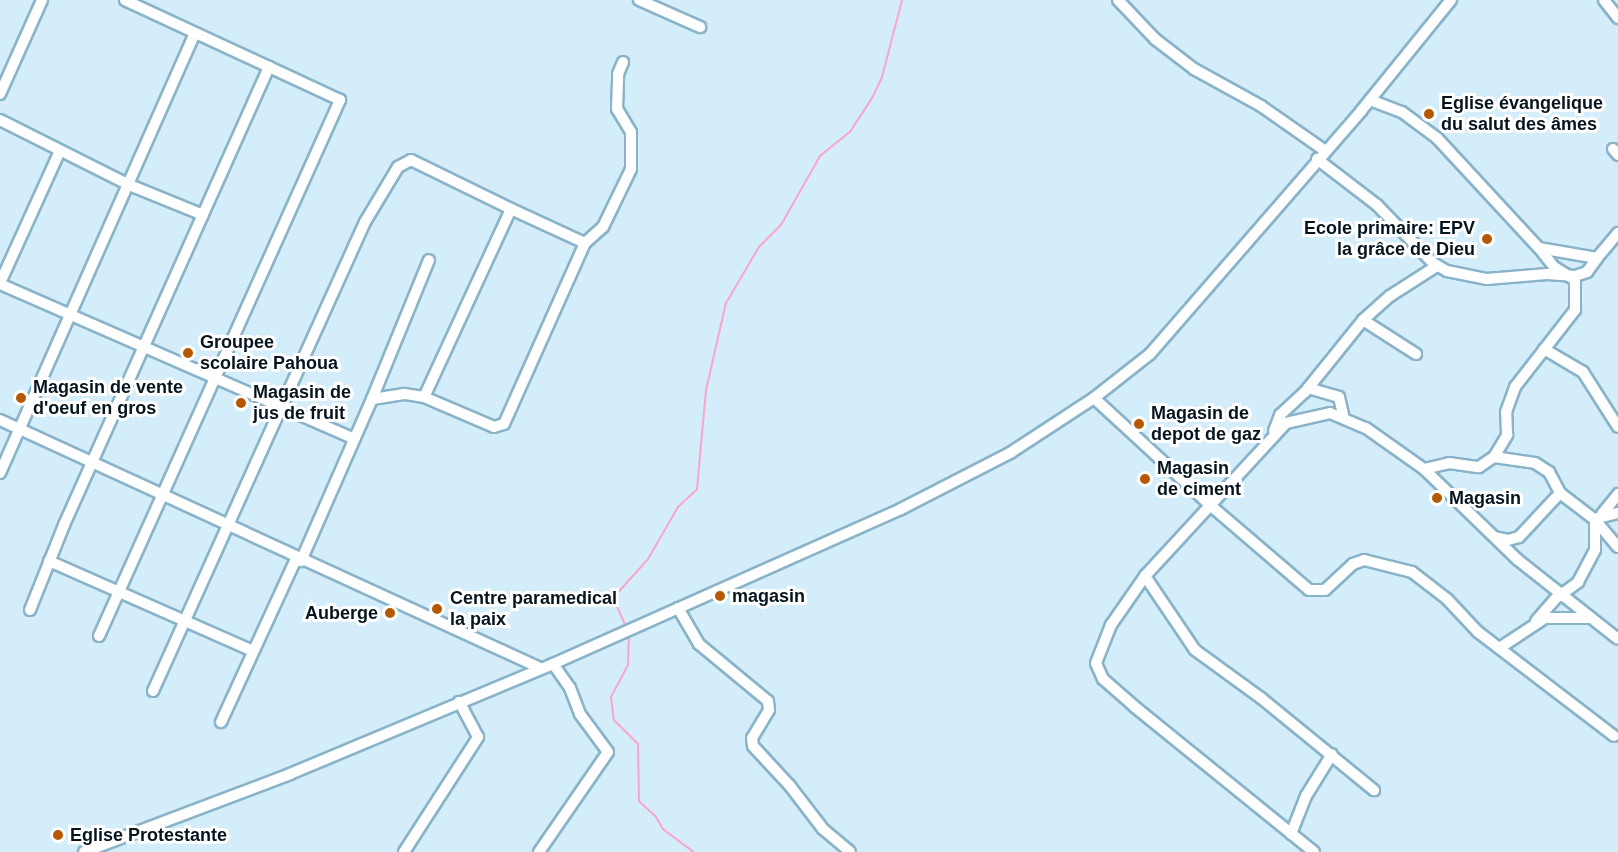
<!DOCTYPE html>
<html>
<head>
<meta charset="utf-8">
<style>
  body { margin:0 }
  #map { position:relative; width:1618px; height:852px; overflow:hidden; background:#d3edfb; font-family:Arial,sans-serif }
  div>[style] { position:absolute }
  .stream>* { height:2px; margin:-1px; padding:0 1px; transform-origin:1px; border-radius:1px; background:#faa6ca }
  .roads { filter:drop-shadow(2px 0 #89b3c9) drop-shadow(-2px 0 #89b3c9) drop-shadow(0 2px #89b3c9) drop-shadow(0 -2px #89b3c9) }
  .minor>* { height:10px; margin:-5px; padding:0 5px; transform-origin:5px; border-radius:5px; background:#fff }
  .dots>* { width:16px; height:16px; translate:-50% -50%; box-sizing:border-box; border:3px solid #fff; border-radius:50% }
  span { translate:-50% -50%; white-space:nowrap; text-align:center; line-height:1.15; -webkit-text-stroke:6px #fff; paint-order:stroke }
  .poi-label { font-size:18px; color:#05141d; font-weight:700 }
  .left { translate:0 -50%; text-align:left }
  .right { translate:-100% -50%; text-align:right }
</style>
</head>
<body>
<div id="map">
  <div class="stream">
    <i style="left:627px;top:629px;width:34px;rotate:-114deg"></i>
    <i style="left:613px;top:598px;width:52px;rotate:-48.1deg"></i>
    <i style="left:648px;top:559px;width:60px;rotate:-60deg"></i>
    <i style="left:678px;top:507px;width:26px;rotate:-43deg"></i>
    <i style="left:697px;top:489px;width:99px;rotate:-84.8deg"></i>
    <i style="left:706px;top:390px;width:89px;rotate:-77.1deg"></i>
    <i style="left:726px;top:303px;width:65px;rotate:-59.5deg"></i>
    <i style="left:759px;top:247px;width:31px;rotate:-45deg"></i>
    <i style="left:781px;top:225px;width:79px;rotate:-60.5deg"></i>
    <i style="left:820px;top:156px;width:38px;rotate:-39deg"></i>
    <i style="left:850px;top:132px;width:38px;rotate:-57deg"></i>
    <i style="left:871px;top:100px;width:25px;rotate:-64deg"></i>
    <i style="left:882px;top:77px;width:80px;rotate:-75.4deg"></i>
    <i style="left:629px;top:634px;width:31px;rotate:92deg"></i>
    <i style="left:628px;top:665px;width:36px;rotate:118deg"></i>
    <i style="left:611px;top:697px;width:23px;rotate:83deg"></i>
    <i style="left:614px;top:720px;width:34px;rotate:45deg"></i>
    <i style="left:638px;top:744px;width:57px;rotate:89deg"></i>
    <i style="left:639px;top:801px;width:23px;rotate:43deg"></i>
    <i style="left:656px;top:817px;width:14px;rotate:60deg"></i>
    <i style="left:663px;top:829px;width:38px;rotate:37deg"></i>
  </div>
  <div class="roads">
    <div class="minor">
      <i style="left:639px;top:0;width:67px;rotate:23.9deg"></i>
      <i style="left:1118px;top:0;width:54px;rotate:46.5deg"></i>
      <i style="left:1155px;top:39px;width:49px;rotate:37.6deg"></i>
      <i style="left:1194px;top:69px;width:77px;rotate:28.9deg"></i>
      <i style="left:1261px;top:106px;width:77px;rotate:34.9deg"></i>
      <i style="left:1604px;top:0;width:23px;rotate:52deg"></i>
      <i style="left:0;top:94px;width:103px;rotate:-65.9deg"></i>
      <i style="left:1370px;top:100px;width:34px;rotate:21deg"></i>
      <i style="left:1402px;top:112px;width:44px;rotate:36.6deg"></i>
      <i style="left:1437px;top:138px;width:150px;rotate:47.2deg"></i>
      <i style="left:1539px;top:248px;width:59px;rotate:9.8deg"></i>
      <i style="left:1597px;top:258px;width:33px;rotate:-50deg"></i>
      <i style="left:0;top:120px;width:142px;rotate:26.7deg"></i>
      <i style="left:127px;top:184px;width:82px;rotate:22.2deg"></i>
      <i style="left:1613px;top:149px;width:8px;rotate:50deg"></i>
      <i style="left:1317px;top:159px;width:76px;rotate:37.5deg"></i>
      <i style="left:1377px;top:205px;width:81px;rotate:46deg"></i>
      <i style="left:1433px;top:263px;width:16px;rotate:30deg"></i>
      <i style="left:1447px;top:271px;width:41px;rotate:11.3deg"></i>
      <i style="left:1487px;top:279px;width:60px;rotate:-4.8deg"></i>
      <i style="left:1547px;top:274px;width:28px;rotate:4deg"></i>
      <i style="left:1575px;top:276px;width:13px;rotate:-18deg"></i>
      <i style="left:1587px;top:272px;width:17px;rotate:-54deg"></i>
      <i style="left:511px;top:209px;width:81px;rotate:24.7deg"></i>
      <i style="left:0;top:283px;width:143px;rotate:-65.6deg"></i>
      <i style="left:0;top:284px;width:384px;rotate:23.6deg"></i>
      <i style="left:1363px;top:320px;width:63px;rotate:32.7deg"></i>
      <i style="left:1544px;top:349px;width:45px;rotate:30.5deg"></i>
      <i style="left:1583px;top:372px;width:65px;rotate:57.5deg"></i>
      <i style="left:1308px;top:388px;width:32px;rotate:16deg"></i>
      <i style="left:1339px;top:397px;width:18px;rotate:77deg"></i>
      <i style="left:424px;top:397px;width:76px;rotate:23.2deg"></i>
      <i style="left:494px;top:427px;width:10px;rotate:-17deg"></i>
      <i style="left:504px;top:424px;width:198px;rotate:-65.9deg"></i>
      <i style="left:585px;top:243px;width:24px;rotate:-42deg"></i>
      <i style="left:603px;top:227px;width:64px;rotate:-64.2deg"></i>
      <i style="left:631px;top:169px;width:37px;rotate:-90deg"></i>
      <i style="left:631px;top:132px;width:27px;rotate:-121deg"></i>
      <i style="left:617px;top:109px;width:35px;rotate:-88deg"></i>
      <i style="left:618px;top:74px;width:13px;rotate:-67deg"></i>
      <i style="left:1094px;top:398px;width:158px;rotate:42.7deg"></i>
      <i style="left:1210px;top:505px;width:130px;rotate:40.6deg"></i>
      <i style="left:1309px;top:590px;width:16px"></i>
      <i style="left:1325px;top:590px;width:38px;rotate:-43deg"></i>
      <i style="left:1353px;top:564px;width:12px;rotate:-20deg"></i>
      <i style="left:1364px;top:560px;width:49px;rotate:14deg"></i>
      <i style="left:1412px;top:572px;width:44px;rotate:37.6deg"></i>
      <i style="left:1447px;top:599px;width:45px;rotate:46.8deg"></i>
      <i style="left:1478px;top:632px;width:171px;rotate:37.4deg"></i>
      <i style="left:372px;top:399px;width:150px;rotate:-67.7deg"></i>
      <i style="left:0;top:420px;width:592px;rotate:24.66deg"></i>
      <i style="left:1274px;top:431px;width:17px;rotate:-69deg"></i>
      <i style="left:1280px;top:415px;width:34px;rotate:-43deg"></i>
      <i style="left:1305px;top:392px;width:92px;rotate:-51.1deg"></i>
      <i style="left:1363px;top:320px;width:36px;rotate:-42deg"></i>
      <i style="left:1390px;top:296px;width:56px;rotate:-32.6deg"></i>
      <i style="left:1494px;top:457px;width:41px;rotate:8.3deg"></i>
      <i style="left:1535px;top:463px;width:17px;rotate:33deg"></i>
      <i style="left:1549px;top:472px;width:24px;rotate:62deg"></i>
      <i style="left:1560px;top:493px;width:43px;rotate:37.4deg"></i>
      <i style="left:1594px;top:519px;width:25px;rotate:-14deg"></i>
      <i style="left:1424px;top:469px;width:26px;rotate:-13deg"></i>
      <i style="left:1449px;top:463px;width:30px;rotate:8deg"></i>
      <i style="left:1479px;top:467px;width:18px;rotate:-34deg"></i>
      <i style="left:1494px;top:457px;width:26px;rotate:-59deg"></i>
      <i style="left:1507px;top:435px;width:23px;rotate:-92deg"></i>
      <i style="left:1506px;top:412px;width:27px;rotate:-70deg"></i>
      <i style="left:1515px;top:387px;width:98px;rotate:-52.1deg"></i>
      <i style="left:1575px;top:310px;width:30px;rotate:-90deg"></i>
      <i style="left:1575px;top:280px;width:25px;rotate:-148deg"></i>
      <i style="left:1554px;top:267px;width:24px;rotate:-128deg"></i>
      <i style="left:0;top:473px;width:481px;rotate:-66.1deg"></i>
      <i style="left:1602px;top:514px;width:26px;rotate:-51deg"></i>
      <i style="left:1596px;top:521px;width:34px;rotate:50deg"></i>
      <i style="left:1495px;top:537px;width:13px;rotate:13deg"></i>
      <i style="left:1508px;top:540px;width:11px;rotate:-15deg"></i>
      <i style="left:1519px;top:537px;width:60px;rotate:-47deg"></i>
      <i style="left:49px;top:561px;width:223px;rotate:23.8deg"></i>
      <i style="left:1145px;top:576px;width:89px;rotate:56deg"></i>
      <i style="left:1195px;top:650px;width:82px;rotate:36deg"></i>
      <i style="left:1261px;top:698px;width:146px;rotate:39.2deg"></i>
      <i style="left:678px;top:608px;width:42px;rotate:59.7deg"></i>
      <i style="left:699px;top:644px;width:89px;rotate:39.6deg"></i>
      <i style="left:768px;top:701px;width:9px;rotate:84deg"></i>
      <i style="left:769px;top:710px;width:33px;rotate:121deg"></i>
      <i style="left:752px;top:738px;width:8px;rotate:83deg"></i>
      <i style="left:753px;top:746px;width:54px;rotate:47.2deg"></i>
      <i style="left:790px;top:786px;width:54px;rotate:52.5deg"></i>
      <i style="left:823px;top:829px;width:35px;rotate:40deg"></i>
      <i style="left:30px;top:610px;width:92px;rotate:-68.2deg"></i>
      <i style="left:64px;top:525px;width:502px;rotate:-65.89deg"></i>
      <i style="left:1536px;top:621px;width:29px;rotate:-49deg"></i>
      <i style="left:1555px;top:599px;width:29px;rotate:-36deg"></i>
      <i style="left:1578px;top:582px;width:36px;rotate:-62deg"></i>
      <i style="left:1595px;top:550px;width:30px;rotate:-90deg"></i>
      <i style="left:99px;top:636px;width:588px;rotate:-65.79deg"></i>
      <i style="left:340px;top:100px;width:237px;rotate:-155.1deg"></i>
      <i style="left:1501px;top:647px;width:53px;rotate:-33.4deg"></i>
      <i style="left:1545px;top:618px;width:46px"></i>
      <i style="left:153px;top:691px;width:515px;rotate:-65.68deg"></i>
      <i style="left:365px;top:222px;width:64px;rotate:-59deg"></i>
      <i style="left:398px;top:167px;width:15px;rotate:-28deg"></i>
      <i style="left:411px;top:160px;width:111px;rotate:26.1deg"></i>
      <i style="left:511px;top:209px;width:207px;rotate:114.8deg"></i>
      <i style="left:424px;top:397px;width:20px;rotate:-171deg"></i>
      <i style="left:404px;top:394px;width:32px;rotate:171deg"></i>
      <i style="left:372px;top:399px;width:177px;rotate:113.7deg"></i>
      <i style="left:221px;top:722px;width:179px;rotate:-65.3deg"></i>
      <i style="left:1291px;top:834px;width:41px;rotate:-68.5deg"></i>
      <i style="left:1306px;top:796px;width:49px;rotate:-58.2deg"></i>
      <i style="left:84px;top:852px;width:220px;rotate:-20.7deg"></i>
      <i style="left:290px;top:774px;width:285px;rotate:-22.7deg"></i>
      <i style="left:553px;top:664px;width:381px;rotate:-24deg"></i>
      <i style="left:901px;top:509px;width:123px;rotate:-27.2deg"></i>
      <i style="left:1010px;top:453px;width:100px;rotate:-33.2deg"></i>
      <i style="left:1094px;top:398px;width:71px;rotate:-38.2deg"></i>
      <i style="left:1150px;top:354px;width:322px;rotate:-49deg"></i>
      <i style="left:1361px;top:111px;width:143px;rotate:-51deg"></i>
      <i style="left:404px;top:852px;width:137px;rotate:-57.2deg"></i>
      <i style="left:478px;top:737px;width:40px;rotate:-118deg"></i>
      <i style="left:539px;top:852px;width:121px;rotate:-55.4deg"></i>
      <i style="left:608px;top:752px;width:47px;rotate:-126.4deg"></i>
      <i style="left:580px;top:714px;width:28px;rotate:-111deg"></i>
      <i style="left:570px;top:688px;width:29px;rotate:-125deg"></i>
      <i style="left:1314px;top:852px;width:232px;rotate:-141deg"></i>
      <i style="left:1134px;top:706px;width:41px;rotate:-138.9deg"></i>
      <i style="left:1103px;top:679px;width:17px;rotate:-114deg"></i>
      <i style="left:1096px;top:663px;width:41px;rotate:-68.5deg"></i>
      <i style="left:1111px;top:625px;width:60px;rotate:-55.2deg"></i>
      <i style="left:1145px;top:576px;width:208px;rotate:-47.3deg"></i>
      <i style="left:1286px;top:423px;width:45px;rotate:-12.8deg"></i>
      <i style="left:1330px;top:413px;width:39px;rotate:23deg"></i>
      <i style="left:1366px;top:428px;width:71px;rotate:35.3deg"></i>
      <i style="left:1424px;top:469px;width:131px;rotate:44.1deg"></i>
      <i style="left:1518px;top:560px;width:127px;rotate:38.3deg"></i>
    </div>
  </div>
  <div class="dots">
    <i style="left:1429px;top:114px;background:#b55801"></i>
    <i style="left:1487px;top:239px;background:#b55801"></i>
    <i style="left:188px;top:353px;background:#b55801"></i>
    <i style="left:21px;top:398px;background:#b55801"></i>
    <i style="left:241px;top:403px;background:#b55801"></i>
    <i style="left:1139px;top:424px;background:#b55801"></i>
    <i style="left:1145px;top:479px;background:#b55801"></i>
    <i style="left:1437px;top:498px;background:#b55801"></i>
    <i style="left:720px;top:596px;background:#b55801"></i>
    <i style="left:437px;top:609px;background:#b55801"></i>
    <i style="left:390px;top:613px;background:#b55801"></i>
    <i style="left:58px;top:835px;background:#b55801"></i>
  </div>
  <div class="poi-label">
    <span class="left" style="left:1441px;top:114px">Eglise évangelique<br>du salut des âmes</span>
    <span class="right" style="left:1475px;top:239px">Ecole primaire: EPV<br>la grâce de Dieu</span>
    <span class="left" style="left:200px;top:353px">Groupee<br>scolaire Pahoua</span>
    <span class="left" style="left:33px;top:398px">Magasin de vente<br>d'oeuf en gros</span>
    <span class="left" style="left:253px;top:403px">Magasin de<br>jus de fruit</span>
    <span class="left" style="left:1151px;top:424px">Magasin de<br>depot de gaz</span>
    <span class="left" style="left:1157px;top:479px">Magasin<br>de ciment</span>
    <span class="left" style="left:1449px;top:498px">Magasin</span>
    <span class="left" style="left:732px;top:596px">magasin</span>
    <span class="left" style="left:450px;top:609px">Centre paramedical<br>la paix</span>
    <span class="right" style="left:378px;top:613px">Auberge</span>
    <span class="left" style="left:70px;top:835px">Eglise Protestante</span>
  </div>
</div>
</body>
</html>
